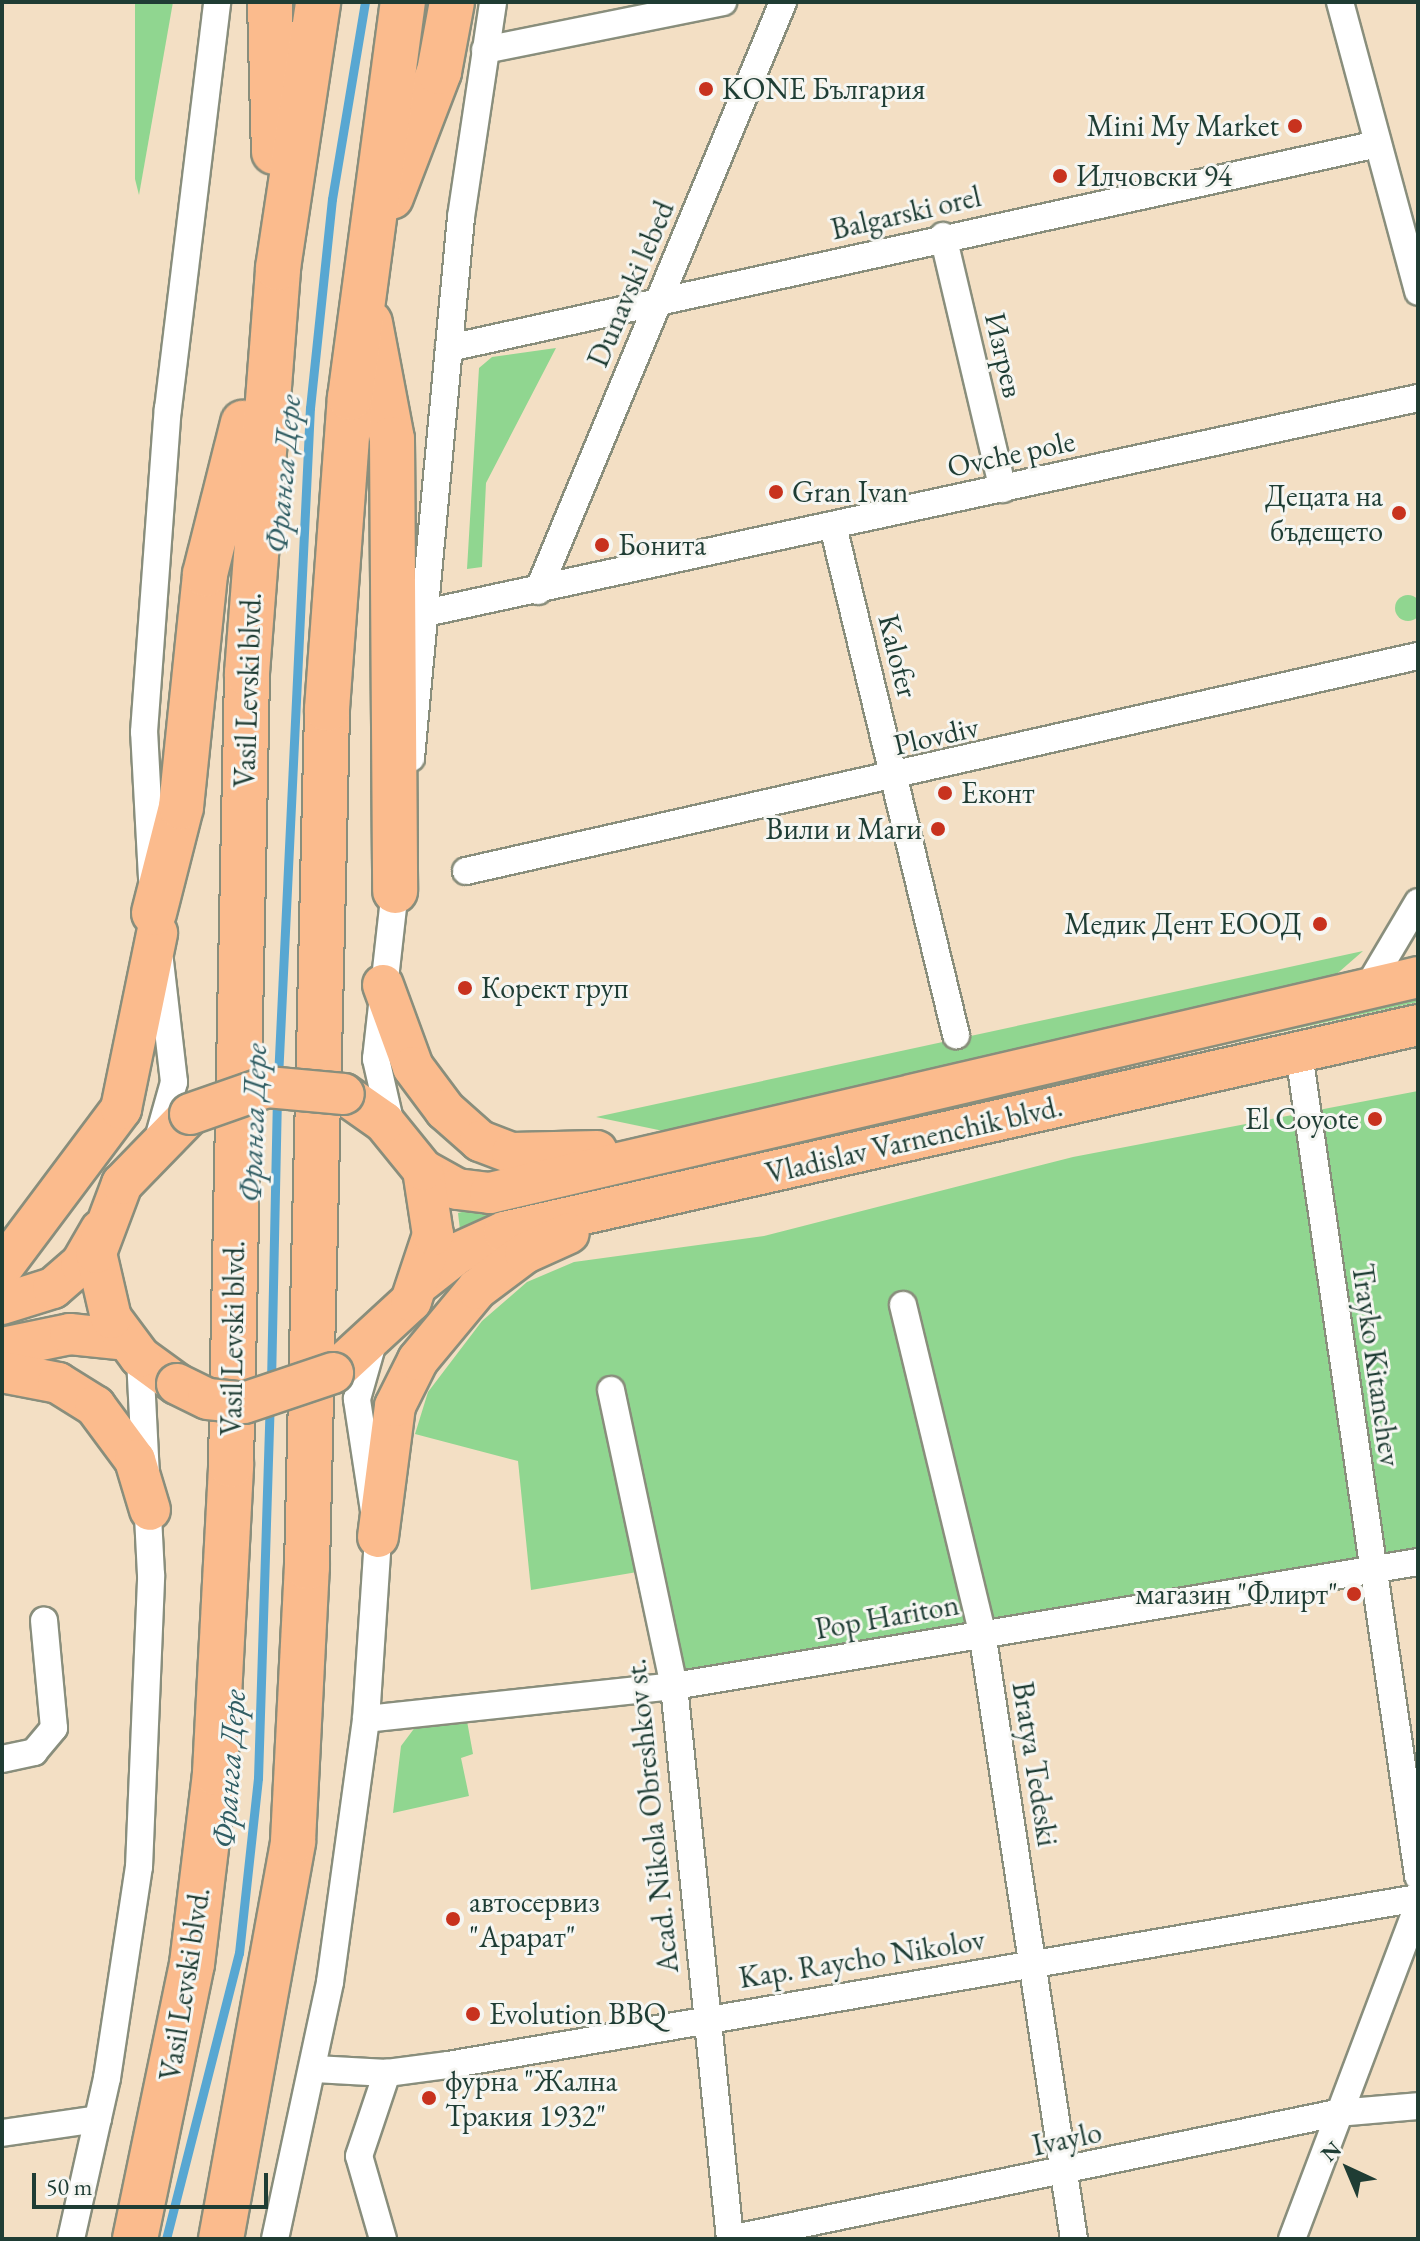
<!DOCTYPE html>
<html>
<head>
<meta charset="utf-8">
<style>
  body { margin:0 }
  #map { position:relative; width:1420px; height:2241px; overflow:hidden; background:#f3dfc4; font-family:"EB Garamond",serif }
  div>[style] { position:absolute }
  .green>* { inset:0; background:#90d690 }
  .round { border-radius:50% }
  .stream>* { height:9px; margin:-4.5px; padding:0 4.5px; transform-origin:4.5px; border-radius:4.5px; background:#58a7d2 }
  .roads { filter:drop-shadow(2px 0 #898e7c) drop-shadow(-2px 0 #898e7c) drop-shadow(0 2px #898e7c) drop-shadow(0 -2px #898e7c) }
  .street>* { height:26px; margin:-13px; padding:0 13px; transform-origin:13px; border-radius:13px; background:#fff }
  .primary>* { height:40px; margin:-20px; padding:0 20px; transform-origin:20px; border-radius:20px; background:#fbbb8d }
  .highway>* { height:44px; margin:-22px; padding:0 22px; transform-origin:22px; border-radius:22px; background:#fbbb8d }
  .bridges { filter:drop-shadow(2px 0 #898e7c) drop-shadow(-2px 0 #898e7c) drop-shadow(0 2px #898e7c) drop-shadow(0 -2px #898e7c) }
  .primary-bridge>* { height:40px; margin:-20px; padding:0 20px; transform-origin:20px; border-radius:20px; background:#fbbb8d }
  .dots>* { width:22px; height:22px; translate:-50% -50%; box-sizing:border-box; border:4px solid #f6f6f2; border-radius:50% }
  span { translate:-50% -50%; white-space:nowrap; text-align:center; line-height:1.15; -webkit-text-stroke:6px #f6f6f2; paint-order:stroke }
  .poi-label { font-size:30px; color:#1f3d34 }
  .left { translate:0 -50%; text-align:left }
  .right { translate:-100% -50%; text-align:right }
  .street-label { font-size:30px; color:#1f3d34 }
  .water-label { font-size:32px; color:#305d63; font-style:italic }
  .frame { position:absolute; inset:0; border:4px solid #1f3d34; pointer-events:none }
  .north { position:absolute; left:1308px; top:2129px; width:80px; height:80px; -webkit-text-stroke:6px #f6f6f2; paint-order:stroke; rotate:316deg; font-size:22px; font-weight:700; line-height:32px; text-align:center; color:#1f3d34 }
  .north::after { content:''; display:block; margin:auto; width:28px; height:36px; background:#1f3d34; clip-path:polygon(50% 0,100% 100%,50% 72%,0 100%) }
  .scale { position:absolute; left:32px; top:2173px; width:236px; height:36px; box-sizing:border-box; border:4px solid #1f3d34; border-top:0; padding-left:10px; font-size:24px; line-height:28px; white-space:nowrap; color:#1f3d34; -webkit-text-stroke:6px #f6f6f2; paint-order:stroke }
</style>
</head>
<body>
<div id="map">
  <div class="green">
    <i style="clip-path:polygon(135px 2px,173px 2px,139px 195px,135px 179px)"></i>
    <i style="clip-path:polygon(556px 348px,486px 483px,482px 567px,467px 569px,479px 368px,492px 357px)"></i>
    <i class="round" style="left:1395px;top:595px;width:26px;height:26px"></i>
    <i style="clip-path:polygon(1363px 951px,1316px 992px,673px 1133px,596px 1117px)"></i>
    <i style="clip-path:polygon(1418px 991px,1418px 1002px,692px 1162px,460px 1230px,458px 1213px,693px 1154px)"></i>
    <i style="clip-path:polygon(1418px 1091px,1418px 1562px,674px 1686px,649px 1570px,531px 1590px,518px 1461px,415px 1434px,428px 1392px,482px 1321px,527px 1282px,574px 1262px,764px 1236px,1073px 1157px)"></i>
    <i style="clip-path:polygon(465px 1710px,473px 1754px,461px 1758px,469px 1796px,393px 1813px,401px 1746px,425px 1714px)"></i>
  </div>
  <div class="stream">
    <i style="left:278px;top:1078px;width:671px;rotate:-87.27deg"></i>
    <i style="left:310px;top:408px;width:210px;rotate:-84deg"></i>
    <i style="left:332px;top:199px;width:200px;rotate:-80.5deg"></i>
    <i style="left:271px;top:1382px;width:285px;rotate:-88.8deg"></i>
    <i style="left:166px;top:2239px;width:295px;rotate:-75.7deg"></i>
    <i style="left:239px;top:1953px;width:176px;rotate:-83.8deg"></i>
    <i style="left:258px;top:1778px;width:373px;rotate:-88.2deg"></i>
  </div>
  <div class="roads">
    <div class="street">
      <i style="left:1340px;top:2px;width:300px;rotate:74.9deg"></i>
      <i style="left:485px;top:50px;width:243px;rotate:-11.4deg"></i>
      <i style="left:943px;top:236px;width:260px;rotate:76.7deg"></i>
      <i style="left:449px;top:348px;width:951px;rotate:-12.39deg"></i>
      <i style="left:833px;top:526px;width:524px;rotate:76.41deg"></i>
      <i style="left:538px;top:591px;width:638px;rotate:-67.41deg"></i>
      <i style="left:430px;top:612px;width:1011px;rotate:-12.22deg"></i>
      <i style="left:411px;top:758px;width:543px;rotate:-84.72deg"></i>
      <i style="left:461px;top:217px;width:217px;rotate:-81.5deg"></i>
      <i style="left:466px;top:871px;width:976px;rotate:-12.73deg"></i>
      <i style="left:152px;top:878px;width:146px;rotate:-93.1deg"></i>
      <i style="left:144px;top:732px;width:324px;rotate:-85.8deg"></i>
      <i style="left:168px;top:409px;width:410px;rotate:-83.1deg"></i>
      <i style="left:1366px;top:990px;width:102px;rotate:-59.4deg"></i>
      <i style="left:1299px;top:1054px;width:831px;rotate:81.76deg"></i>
      <i style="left:391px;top:1125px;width:68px;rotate:-102.8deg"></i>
      <i style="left:376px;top:1059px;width:180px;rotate:-83.6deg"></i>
      <i style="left:158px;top:1139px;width:59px;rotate:-74.3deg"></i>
      <i style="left:174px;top:1082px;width:122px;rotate:-96.6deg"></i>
      <i style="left:903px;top:1305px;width:336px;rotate:76.4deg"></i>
      <i style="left:982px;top:1632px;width:614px;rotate:81.38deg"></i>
      <i style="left:611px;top:1390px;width:303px;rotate:78deg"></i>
      <i style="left:674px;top:1686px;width:556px;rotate:84.22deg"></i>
      <i style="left:366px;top:1719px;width:310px;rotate:-6.1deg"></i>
      <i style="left:674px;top:1686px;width:754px;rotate:-9.46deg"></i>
      <i style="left:2px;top:1759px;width:33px;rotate:-12deg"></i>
      <i style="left:34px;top:1752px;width:31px;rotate:-50deg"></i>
      <i style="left:54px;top:1728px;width:108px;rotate:-95.3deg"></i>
      <i style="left:315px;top:2069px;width:72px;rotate:3.2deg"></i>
      <i style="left:387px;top:2073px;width:62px;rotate:-7.5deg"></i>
      <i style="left:448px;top:2065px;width:984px;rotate:-9.77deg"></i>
      <i style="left:2px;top:2133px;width:97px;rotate:-8.3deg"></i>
      <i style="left:71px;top:2239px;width:165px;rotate:-77.4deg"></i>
      <i style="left:107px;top:2078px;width:213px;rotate:-81.4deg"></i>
      <i style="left:139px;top:1867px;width:292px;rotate:-87.6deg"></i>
      <i style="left:151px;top:1575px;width:218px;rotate:-92.9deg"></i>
      <i style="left:275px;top:2239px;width:263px;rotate:-77.9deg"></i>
      <i style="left:330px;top:1982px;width:265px;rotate:-82.2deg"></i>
      <i style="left:366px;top:1719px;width:182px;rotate:-86.2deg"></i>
      <i style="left:378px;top:1537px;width:140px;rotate:-98.7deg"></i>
      <i style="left:357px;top:1399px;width:58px;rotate:-74.1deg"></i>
      <i style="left:383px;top:2239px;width:86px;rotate:-106.1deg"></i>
      <i style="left:359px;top:2156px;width:88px;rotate:-71.4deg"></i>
      <i style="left:730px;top:2239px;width:620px;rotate:-11.73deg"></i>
      <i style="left:1337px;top:2113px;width:81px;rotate:-4.9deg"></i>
      <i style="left:1292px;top:2239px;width:357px;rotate:-69.3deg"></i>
    </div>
    <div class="primary">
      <i style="left:383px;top:985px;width:87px;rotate:69.9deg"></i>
      <i style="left:413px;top:1067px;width:54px;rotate:53.3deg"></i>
      <i style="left:445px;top:1110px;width:47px;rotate:41.5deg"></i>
      <i style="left:480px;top:1141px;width:34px;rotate:21deg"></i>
      <i style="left:512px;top:1153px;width:85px;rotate:-1.3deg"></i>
      <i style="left:423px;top:1170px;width:39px;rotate:29deg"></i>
      <i style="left:457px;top:1189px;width:33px;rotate:7deg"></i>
      <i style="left:490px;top:1193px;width:953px;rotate:-13.1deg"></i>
      <i style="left:2px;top:1268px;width:199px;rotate:-53.2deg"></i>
      <i style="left:121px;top:1109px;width:180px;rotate:-78.4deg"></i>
      <i style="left:421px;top:1282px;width:47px;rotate:-38.1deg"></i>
      <i style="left:458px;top:1253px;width:51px;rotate:-24.5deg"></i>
      <i style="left:504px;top:1232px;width:937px;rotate:-12.76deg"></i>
      <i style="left:2px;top:1304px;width:53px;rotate:-17.4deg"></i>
      <i style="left:53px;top:1288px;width:37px;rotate:-41deg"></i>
      <i style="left:81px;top:1264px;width:39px;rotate:-60deg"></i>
      <i style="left:2px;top:1348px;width:69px;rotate:-11.6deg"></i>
      <i style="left:70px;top:1334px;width:56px;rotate:6.1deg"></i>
      <i style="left:2px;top:1372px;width:57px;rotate:11.1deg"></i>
      <i style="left:58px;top:1383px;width:44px;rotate:31.9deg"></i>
      <i style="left:95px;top:1406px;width:67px;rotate:53.5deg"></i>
      <i style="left:135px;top:1460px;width:52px;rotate:73.3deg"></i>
      <i style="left:333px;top:1373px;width:106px;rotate:-42.7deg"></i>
      <i style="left:411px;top:1301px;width:70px;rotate:-71.6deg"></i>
      <i style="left:433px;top:1235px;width:66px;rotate:-98.7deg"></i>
      <i style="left:423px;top:1170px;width:62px;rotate:-129.1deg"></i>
      <i style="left:384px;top:1122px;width:49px;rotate:-145deg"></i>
      <i style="left:177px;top:1384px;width:46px;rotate:-143.9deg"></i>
      <i style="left:140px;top:1357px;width:49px;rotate:-126.6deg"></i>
      <i style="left:111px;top:1318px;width:67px;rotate:-103deg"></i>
      <i style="left:96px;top:1253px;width:74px;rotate:-69.4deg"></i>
      <i style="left:122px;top:1184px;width:98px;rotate:-45.8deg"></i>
      <i style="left:378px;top:1537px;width:132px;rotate:-82.6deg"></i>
      <i style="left:395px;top:1406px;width:51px;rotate:-63.4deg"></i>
      <i style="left:418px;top:1360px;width:92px;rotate:-50.3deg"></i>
      <i style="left:477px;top:1289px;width:60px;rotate:-36.9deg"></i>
      <i style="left:525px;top:1253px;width:48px;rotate:-24.4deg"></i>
    </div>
    <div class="highway">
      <i style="left:270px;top:2px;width:150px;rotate:88.5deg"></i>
      <i style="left:391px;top:197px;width:134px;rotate:-69deg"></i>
      <i style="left:439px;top:72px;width:71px;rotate:-79.5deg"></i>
      <i style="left:370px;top:323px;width:118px;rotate:79.3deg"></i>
      <i style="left:392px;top:439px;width:452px;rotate:89.6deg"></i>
      <i style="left:154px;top:913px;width:109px;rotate:-75.7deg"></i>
      <i style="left:181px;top:807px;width:234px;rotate:-84.1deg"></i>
      <i style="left:205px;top:574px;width:156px;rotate:-75.9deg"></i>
      <i style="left:135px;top:2239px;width:281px;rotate:-78.3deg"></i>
      <i style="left:192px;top:1964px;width:192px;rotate:-83.1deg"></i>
      <i style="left:215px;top:1773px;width:308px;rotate:-87deg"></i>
      <i style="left:231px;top:1465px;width:792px;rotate:-88.84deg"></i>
      <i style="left:247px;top:673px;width:406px;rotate:-85.6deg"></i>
      <i style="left:278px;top:268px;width:269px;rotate:-81.4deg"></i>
      <i style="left:221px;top:2239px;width:404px;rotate:-79.7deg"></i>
      <i style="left:293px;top:1841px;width:274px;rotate:-87.1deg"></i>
      <i style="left:307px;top:1567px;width:858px;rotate:-88.66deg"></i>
      <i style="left:327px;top:709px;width:312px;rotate:-85.8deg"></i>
      <i style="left:350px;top:398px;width:400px;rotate:-82.4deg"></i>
    </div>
  </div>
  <div class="bridges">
    <div class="primary-bridge">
      <i style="left:190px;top:1114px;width:82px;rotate:-19.3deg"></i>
      <i style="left:267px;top:1087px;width:77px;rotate:5.2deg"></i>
      <i style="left:177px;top:1384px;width:34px;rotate:26deg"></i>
      <i style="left:208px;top:1399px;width:36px;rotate:6deg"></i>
      <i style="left:244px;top:1403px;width:94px;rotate:-18.6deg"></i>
    </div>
  </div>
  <div class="dots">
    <i style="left:706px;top:89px;background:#c8321e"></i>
    <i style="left:1295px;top:126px;background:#c8321e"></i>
    <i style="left:1060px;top:176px;background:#c8321e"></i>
    <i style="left:776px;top:492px;background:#c8321e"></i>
    <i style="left:1399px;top:513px;background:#c8321e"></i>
    <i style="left:602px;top:545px;background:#c8321e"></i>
    <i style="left:945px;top:793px;background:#c8321e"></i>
    <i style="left:938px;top:829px;background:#c8321e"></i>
    <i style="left:1320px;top:924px;background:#c8321e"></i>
    <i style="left:465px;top:988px;background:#c8321e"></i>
    <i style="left:1375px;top:1119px;background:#c8321e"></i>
    <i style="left:1354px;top:1594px;background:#c8321e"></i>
    <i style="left:453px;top:1919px;background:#c8321e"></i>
    <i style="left:473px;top:2014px;background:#c8321e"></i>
    <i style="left:429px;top:2098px;background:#c8321e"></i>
  </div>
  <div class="poi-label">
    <span class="left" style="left:722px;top:89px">KONE България</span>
    <span class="right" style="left:1279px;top:126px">Mini My Market</span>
    <span class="left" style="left:1076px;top:176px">Илчовски 94</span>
    <span class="left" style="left:792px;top:492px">Gran Ivan</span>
    <span class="right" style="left:1383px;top:513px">Децата на<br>бъдещето</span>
    <span class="left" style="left:618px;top:545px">Бонита</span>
    <span class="left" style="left:961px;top:793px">Еконт</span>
    <span class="right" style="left:922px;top:829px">Вили и Маги</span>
    <span class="right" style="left:1302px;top:924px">Медик Дент ЕООД</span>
    <span class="left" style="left:481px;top:988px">Корект груп</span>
    <span class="right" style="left:1359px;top:1119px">El Coyote</span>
    <span class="right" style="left:1338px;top:1594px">магазин "Флирт"</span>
    <span class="left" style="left:469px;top:1919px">автосервиз<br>"Арарат"</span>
    <span class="left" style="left:489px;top:2014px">Evolution BBQ</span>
    <span class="left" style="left:445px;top:2098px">фурна "Жална<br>Тракия 1932"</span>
  </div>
  <div class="street-label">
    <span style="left:906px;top:213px;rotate:-13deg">Balgarski orel</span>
    <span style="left:631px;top:284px;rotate:-67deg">Dunavski lebed</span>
    <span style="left:1004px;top:355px;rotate:77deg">Изгрев</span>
    <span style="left:1011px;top:454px;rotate:-12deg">Ovche pole</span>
    <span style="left:898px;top:656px;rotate:76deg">Kalofer</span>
    <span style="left:248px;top:690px;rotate:-88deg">Vasil Levski blvd.</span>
    <span style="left:936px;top:736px;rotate:-13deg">Plovdiv</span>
    <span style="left:914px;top:1140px;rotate:-13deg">Vladislav Varnenchik blvd.</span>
    <span style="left:233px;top:1338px;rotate:-89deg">Vasil Levski blvd.</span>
    <span style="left:1376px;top:1365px;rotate:82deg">Trayko Kitanchev</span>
    <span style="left:887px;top:1617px;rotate:-10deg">Pop Hariton</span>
    <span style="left:1035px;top:1764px;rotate:81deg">Bratya Tedeski</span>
    <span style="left:652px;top:1816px;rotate:-96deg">Acad. Nikola Obreshkov st.</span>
    <span style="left:862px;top:1959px;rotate:-9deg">Kap. Raycho Nikolov</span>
    <span style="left:185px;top:1984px;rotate:-81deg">Vasil Levski blvd.</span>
    <span style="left:1067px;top:2139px;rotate:-12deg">Ivaylo</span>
  </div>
  <div class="water-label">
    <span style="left:283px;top:474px;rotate:-85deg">Франга Дере</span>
    <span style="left:253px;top:1123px;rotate:-88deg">Франга Дере</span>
    <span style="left:229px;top:1769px;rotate:-86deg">Франга Дере</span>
  </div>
  <div class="frame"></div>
  <div class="north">N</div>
  <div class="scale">50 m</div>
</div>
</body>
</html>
